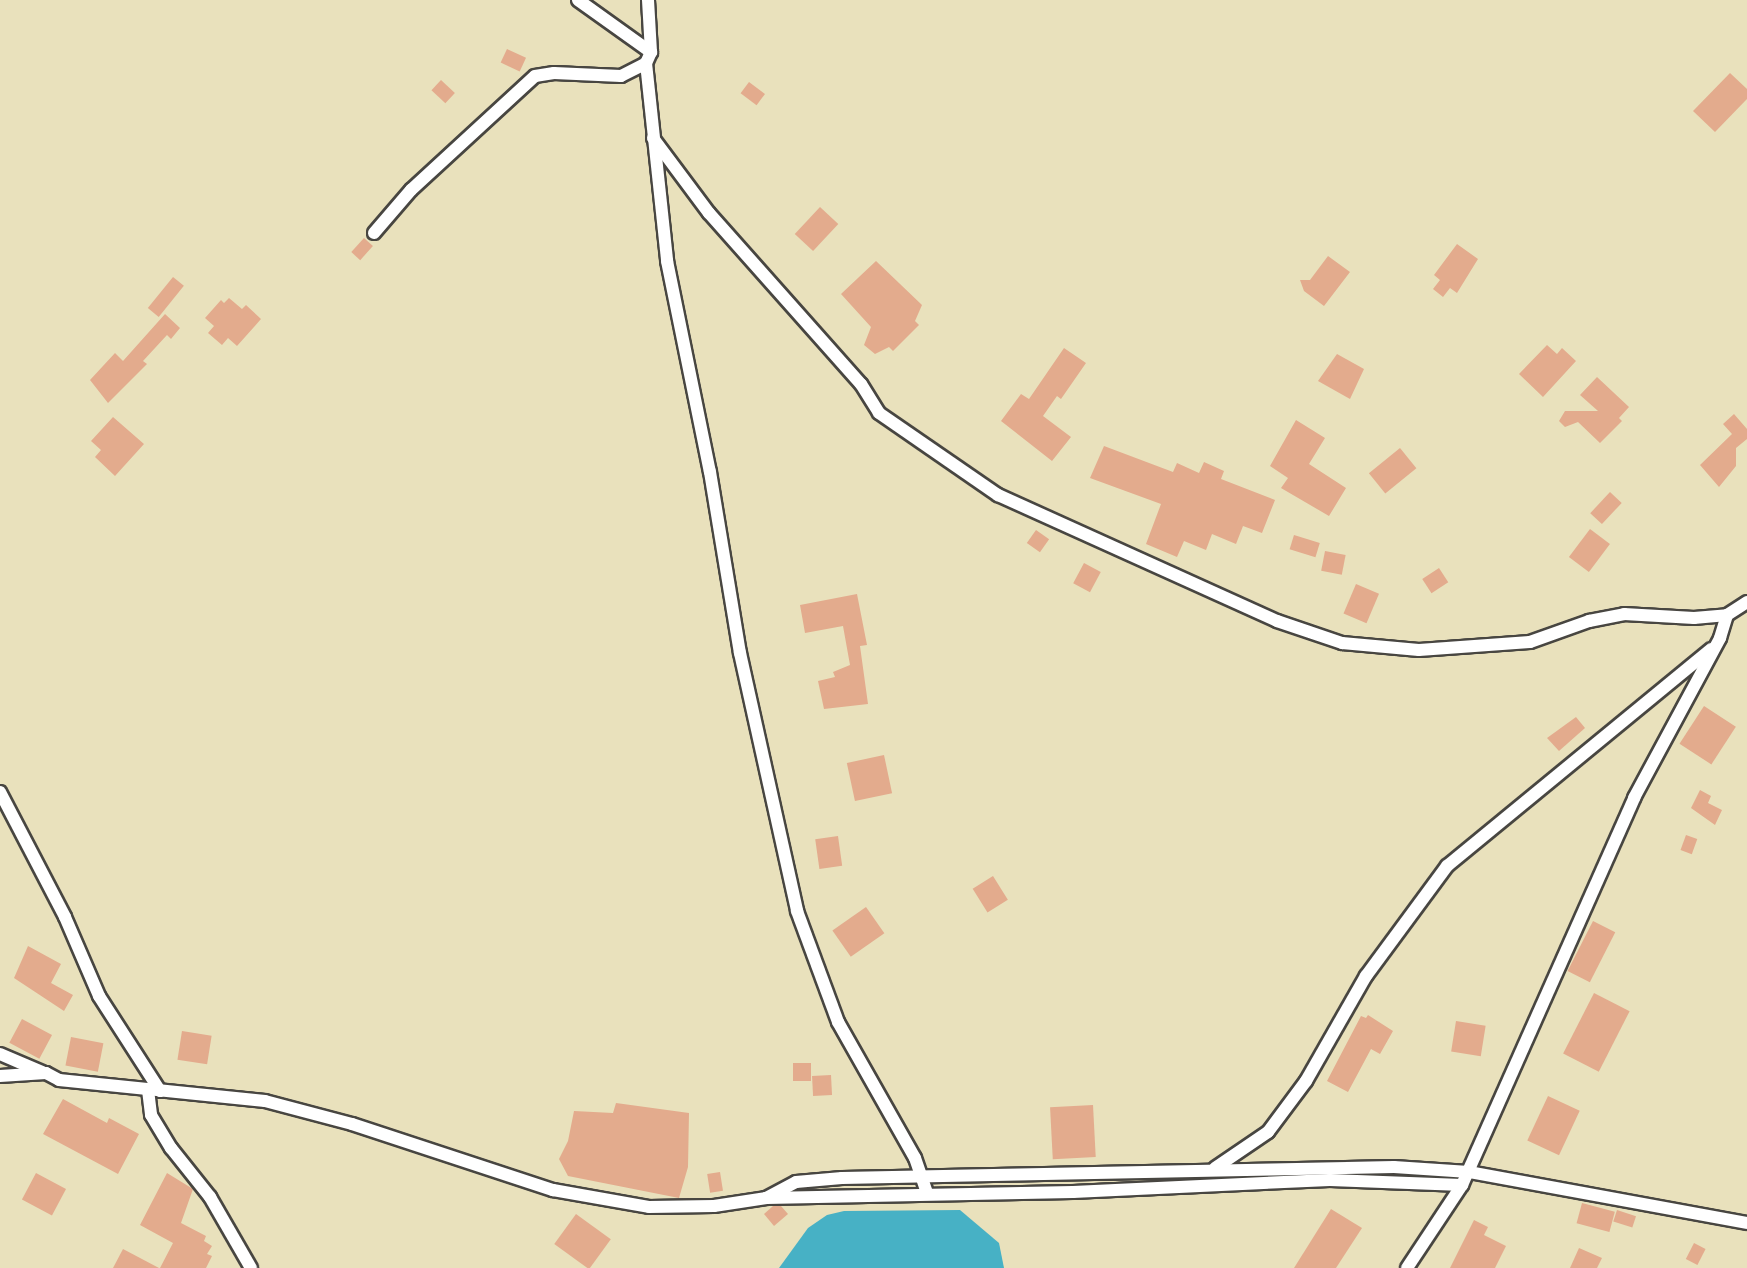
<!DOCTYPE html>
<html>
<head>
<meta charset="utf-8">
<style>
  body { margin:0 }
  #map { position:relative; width:1747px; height:1268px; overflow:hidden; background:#e9e1bc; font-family:"Old Standard TT",serif }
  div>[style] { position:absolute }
  .water>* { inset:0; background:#47b1c5 }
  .building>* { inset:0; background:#e3ab8d; transform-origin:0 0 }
  .roads { filter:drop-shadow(2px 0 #484641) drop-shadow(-2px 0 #484641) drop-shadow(0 2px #484641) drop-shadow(0 -2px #484641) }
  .street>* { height:12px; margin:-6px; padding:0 6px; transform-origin:6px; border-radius:6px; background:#fff }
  span { translate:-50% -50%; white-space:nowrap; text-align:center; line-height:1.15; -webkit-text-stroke:4.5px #fff; paint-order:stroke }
</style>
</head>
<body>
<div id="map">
  <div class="water">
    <i style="clip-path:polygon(960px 1210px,999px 1243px,1004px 1268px,779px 1268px,808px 1228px,827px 1215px,844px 1211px)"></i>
  </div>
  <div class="building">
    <i style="left:507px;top:49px;width:21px;height:15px;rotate:25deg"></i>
    <i style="clip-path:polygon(1730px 73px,1747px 89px,1747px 99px,1715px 132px,1693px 111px)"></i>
    <i style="left:441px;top:80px;width:19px;height:14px;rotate:43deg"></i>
    <i style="left:749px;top:82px;width:20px;height:14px;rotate:37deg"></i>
    <i style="left:820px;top:207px;width:25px;height:37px;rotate:43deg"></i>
    <i style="left:364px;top:238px;width:12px;height:19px;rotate:42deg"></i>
    <i style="clip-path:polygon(1457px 244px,1478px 259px,1457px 293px,1450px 288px,1443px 297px,1433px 289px,1440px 280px,1434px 275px)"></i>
    <i style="clip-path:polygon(1328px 256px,1350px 272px,1324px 306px,1304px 291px,1300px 280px,1310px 280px)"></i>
    <i style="clip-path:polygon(876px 261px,922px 305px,915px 321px,919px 325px,893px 351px,889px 347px,875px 354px,864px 345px,871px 327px,841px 294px)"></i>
    <i style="left:173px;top:277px;width:14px;height:40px;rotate:39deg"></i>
    <i style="clip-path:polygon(229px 298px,242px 309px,246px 305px,261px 319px,237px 346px,228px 338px,222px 345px,208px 333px,214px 326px,205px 318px,221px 300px,224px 303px)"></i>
    <i style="clip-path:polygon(165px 314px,180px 328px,171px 339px,167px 335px,143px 361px,147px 364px,108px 403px,90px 380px,115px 353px,123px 361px)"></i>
    <i style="clip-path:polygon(1547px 345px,1557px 354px,1562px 348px,1576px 361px,1543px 397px,1519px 374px)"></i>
    <i style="clip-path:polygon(1064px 348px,1086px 363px,1061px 399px,1057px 396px,1043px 416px,1071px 437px,1052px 461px,1001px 421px,1021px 394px,1029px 399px)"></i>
    <i style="clip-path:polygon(1337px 354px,1364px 369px,1350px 399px,1318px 381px)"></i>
    <i style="clip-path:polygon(1597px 377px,1629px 407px,1619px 418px,1622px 421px,1600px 443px,1578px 422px,1565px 427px,1559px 421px,1565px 411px,1598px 411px,1580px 395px)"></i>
    <i style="clip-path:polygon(1734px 414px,1747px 429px,1747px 439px,1736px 448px,1736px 466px,1719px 487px,1700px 465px,1732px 434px,1723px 424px)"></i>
    <i style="clip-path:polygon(113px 417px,144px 444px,115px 476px,95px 457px,101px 450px,91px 441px)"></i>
    <i style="clip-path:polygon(1296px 420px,1325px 438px,1309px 464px,1346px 488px,1329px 516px,1281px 488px,1288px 478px,1270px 466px)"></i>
    <i style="clip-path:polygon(1104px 446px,1173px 472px,1177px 463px,1199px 473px,1204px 462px,1224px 471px,1221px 479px,1275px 500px,1262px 533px,1243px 526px,1236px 544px,1212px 534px,1206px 550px,1184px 541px,1177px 557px,1146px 544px,1161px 504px,1090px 478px)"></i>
    <i style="left:1400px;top:448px;width:26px;height:40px;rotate:51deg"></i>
    <i style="left:1610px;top:492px;width:16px;height:29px;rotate:43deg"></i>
    <i style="left:1590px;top:529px;width:25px;height:35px;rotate:37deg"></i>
    <i style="left:1036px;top:530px;width:16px;height:16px;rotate:35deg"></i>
    <i style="left:1294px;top:535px;width:27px;height:15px;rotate:17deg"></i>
    <i style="left:1325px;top:551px;width:21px;height:20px;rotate:11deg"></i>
    <i style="left:1084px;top:563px;width:19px;height:23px;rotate:28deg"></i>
    <i style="left:1439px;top:568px;width:17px;height:20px;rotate:57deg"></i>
    <i style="left:1356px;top:584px;width:25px;height:32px;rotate:23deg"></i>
    <i style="clip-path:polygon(857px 594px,867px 645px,860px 646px,868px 704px,824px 709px,818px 681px,835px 677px,833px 672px,850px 665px,843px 626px,805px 633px,800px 605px)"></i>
    <i style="left:1704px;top:706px;width:38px;height:45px;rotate:33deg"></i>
    <i style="clip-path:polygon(1576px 717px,1585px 728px,1559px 751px,1547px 738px)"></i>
    <i style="left:884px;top:755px;width:39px;height:38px;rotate:78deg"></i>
    <i style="clip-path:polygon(1700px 790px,1711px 796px,1708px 803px,1722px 810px,1715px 825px,1691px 808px)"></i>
    <i style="left:1686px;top:835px;width:12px;height:16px;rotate:20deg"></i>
    <i style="left:838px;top:836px;width:30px;height:23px;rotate:82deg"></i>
    <i style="left:993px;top:876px;width:28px;height:24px;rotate:58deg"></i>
    <i style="left:866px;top:907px;width:32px;height:41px;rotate:55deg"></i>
    <i style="left:1593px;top:921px;width:25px;height:56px;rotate:27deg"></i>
    <i style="clip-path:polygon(28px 946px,61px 964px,51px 983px,73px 995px,64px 1011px,14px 978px)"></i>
    <i style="left:1594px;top:993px;width:40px;height:68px;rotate:27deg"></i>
    <i style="clip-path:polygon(1368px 1015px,1393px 1031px,1380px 1054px,1371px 1049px,1348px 1092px,1327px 1081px,1361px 1016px,1366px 1018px)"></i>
    <i style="left:22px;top:1019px;width:34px;height:27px;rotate:28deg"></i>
    <i style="left:1456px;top:1021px;width:30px;height:31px;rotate:9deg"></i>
    <i style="left:182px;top:1031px;width:30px;height:29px;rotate:9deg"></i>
    <i style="left:71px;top:1037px;width:33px;height:29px;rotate:11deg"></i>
    <i style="left:793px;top:1063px;width:18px;height:18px"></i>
    <i style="left:831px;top:1075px;width:20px;height:19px;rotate:87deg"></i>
    <i style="left:1548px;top:1096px;width:35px;height:49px;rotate:25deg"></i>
    <i style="clip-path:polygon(63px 1099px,107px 1123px,109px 1118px,139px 1134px,118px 1174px,43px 1134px)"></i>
    <i style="clip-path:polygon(616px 1103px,689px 1113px,688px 1167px,679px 1198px,568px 1176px,559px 1159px,568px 1141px,574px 1111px,613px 1113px)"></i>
    <i style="left:1093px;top:1105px;width:52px;height:43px;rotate:87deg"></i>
    <i style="left:720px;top:1172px;width:19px;height:13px;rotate:81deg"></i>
    <i style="left:36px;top:1173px;width:34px;height:30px;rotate:28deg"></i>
    <i style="clip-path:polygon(167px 1173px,193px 1189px,181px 1223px,206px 1236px,204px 1241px,212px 1246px,207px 1254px,212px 1256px,206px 1268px,160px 1268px,173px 1243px,140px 1225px)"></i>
    <i style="left:1582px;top:1203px;width:34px;height:21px;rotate:15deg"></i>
    <i style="clip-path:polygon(773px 1206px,781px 1206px,788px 1214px,774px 1226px,764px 1214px)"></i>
    <i style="clip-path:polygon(1331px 1209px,1362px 1228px,1336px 1268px,1294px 1268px)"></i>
    <i style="left:1617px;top:1210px;width:20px;height:12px;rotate:18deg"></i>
    <i style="left:576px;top:1214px;width:43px;height:37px;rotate:36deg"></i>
    <i style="clip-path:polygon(1474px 1220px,1488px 1227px,1484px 1235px,1506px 1246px,1495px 1268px,1450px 1268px)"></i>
    <i style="left:1694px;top:1243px;width:13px;height:18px;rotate:27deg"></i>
    <i style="clip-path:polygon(1579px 1248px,1602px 1258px,1597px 1268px,1570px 1268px)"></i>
    <i style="clip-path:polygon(123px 1249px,159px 1268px,113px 1268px)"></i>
  </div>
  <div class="roads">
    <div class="street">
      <i style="left:578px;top:0;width:90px;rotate:35.5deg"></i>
      <i style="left:648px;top:0;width:52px;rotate:86.7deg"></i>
      <i style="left:651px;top:52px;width:12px;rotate:114deg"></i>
      <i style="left:646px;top:63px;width:199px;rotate:83.9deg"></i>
      <i style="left:667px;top:261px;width:215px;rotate:78.5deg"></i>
      <i style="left:710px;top:472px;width:183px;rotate:80.6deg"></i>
      <i style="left:740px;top:653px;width:264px;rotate:77.5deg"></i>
      <i style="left:797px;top:911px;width:118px;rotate:69.7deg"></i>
      <i style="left:838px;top:1022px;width:156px;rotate:60.5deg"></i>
      <i style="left:915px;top:1158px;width:37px;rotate:71deg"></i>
      <i style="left:653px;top:138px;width:94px;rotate:53.3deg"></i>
      <i style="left:709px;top:213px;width:229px;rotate:48.4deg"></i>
      <i style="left:861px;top:384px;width:34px;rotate:58deg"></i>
      <i style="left:879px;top:413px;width:145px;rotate:34.6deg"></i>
      <i style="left:998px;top:495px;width:306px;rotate:24.3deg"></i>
      <i style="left:1277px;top:621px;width:69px;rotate:18.7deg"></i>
      <i style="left:1342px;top:643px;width:77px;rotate:5.2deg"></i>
      <i style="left:1419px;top:650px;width:111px;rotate:-4.1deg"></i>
      <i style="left:1530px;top:642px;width:63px;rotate:-19.6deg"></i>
      <i style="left:1589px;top:621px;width:36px;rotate:-11deg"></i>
      <i style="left:1624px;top:614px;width:70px;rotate:3.3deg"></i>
      <i style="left:1694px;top:618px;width:33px;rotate:-5deg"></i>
      <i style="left:374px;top:233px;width:57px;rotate:-49.3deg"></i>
      <i style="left:411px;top:190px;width:168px;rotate:-42.6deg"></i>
      <i style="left:535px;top:76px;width:19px;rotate:-9deg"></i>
      <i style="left:554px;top:73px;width:67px;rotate:2.6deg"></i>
      <i style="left:621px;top:76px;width:28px;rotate:-27deg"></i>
      <i style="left:0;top:792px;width:141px;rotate:62.5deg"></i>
      <i style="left:65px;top:917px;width:86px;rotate:66.7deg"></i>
      <i style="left:99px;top:996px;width:113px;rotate:57.3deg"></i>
      <i style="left:0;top:1054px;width:46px;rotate:23.2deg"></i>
      <i style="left:0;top:1076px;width:46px;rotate:-3.7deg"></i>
      <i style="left:46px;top:1073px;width:15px;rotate:28deg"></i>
      <i style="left:59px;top:1080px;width:207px;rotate:5.8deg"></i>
      <i style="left:265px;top:1101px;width:90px;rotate:14.8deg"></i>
      <i style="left:352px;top:1124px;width:212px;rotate:18.2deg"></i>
      <i style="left:553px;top:1190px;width:97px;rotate:10deg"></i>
      <i style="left:649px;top:1207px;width:65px;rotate:-0.9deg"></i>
      <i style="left:714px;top:1206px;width:53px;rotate:-8.7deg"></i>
      <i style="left:766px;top:1198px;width:307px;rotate:-1.1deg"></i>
      <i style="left:1073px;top:1192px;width:257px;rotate:-2.7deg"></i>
      <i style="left:1330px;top:1180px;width:132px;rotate:2.2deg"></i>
      <i style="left:148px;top:1090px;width:25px;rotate:83deg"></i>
      <i style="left:151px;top:1115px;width:39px;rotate:59deg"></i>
      <i style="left:171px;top:1148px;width:63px;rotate:51.5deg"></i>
      <i style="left:210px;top:1197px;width:82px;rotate:60deg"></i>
      <i style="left:1215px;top:1168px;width:64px;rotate:-34.2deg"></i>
      <i style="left:1268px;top:1132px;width:64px;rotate:-53.3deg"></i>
      <i style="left:1306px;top:1081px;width:121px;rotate:-60.3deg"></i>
      <i style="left:1366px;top:976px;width:137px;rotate:-53.6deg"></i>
      <i style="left:1447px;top:866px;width:342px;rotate:-39.4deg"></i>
      <i style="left:766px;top:1198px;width:34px;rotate:-28deg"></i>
      <i style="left:796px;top:1182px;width:46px;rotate:-5deg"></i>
      <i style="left:842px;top:1178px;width:552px;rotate:-1.14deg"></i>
      <i style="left:1394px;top:1167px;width:75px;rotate:3.8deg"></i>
      <i style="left:1469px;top:1172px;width:283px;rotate:10.4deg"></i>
      <i style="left:1407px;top:1268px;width:100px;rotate:-56.5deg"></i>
      <i style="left:1462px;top:1185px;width:424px;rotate:-66deg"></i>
      <i style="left:1634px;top:798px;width:182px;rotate:-61.7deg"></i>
      <i style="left:1720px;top:638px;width:24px;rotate:-73deg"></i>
      <i style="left:1727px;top:615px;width:24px;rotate:-33deg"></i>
    </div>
  </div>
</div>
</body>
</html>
